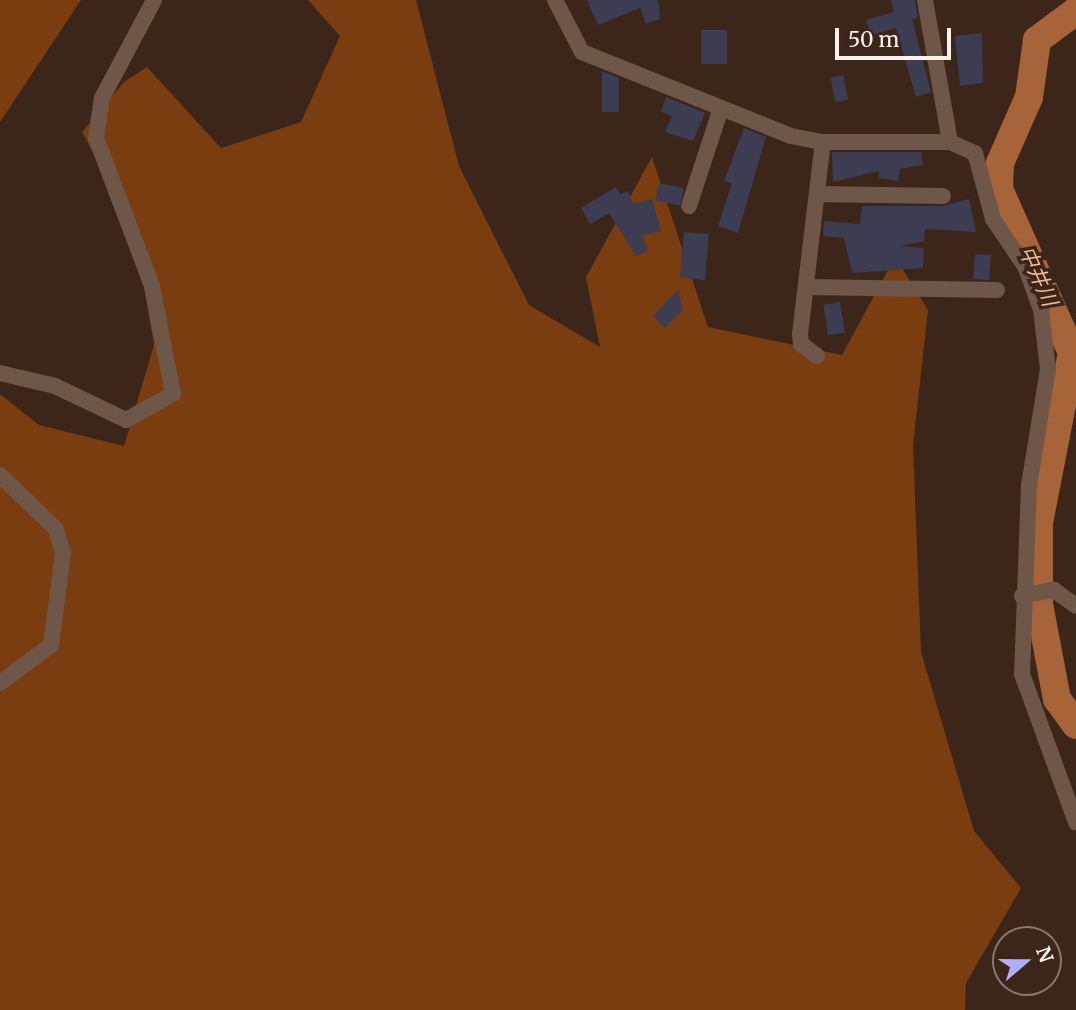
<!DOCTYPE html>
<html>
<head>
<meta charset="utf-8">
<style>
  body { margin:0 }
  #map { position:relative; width:1076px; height:1010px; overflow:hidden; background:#3b2619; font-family:Merriweather,"Noto Sans JP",serif }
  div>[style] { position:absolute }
  .green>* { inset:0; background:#793d10 }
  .river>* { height:28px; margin:-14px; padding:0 14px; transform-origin:14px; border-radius:14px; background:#a76439 }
  .building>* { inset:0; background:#3c3c52; transform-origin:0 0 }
  .minor>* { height:16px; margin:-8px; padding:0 8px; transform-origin:8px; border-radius:8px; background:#6e5748 }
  span { translate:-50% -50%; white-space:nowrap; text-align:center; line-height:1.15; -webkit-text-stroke:7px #3b2619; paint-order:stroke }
  .water-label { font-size:21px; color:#f3ba98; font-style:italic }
  .north { position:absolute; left:992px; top:926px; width:70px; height:70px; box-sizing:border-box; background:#3b2619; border:2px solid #89786d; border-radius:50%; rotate:70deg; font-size:19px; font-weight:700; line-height:28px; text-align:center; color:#fdf2eb }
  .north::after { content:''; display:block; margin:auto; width:24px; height:32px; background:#b0aefa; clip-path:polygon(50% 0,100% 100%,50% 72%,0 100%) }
  .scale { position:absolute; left:835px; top:28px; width:116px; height:32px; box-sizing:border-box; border:4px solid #fdf2eb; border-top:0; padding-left:9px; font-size:21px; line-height:24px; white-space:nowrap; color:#fdf2eb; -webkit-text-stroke:5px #3b2619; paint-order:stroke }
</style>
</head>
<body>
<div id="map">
  <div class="green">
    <i style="clip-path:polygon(0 0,81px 0,0 122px)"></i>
    <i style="clip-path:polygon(308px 0,416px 0,459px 166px,529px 305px,600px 347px,586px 277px,652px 157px,708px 327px,842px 355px,895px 257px,928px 310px,913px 445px,921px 652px,974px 831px,1021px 888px,966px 983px,965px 1010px,0 1010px,0 394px,39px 425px,124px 446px,154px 345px,134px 229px,82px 132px,124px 82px,147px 67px,221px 148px,301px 122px,340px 36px)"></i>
  </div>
  <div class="river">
    <i style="left:1076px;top:11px;width:49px;rotate:143.4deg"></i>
    <i style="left:1037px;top:40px;width:58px;rotate:98deg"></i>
    <i style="left:1029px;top:97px;width:72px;rotate:113.7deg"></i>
    <i style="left:1000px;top:163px;width:26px;rotate:92deg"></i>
    <i style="left:999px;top:189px;width:180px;rotate:66deg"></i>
    <i style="left:1072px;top:353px;width:172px;rotate:101deg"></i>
    <i style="left:1039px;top:522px;width:82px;rotate:90deg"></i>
    <i style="left:1039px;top:604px;width:97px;rotate:79.3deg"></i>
    <i style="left:1057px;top:699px;width:32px;rotate:54deg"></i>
  </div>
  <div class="building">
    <i style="clip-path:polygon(587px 0,658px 0,660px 19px,646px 24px,640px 8px,598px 25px)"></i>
    <i style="clip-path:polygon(891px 0,915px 0,918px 18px,912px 19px,931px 92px,916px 97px,896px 28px,871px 35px,866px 20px,894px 12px)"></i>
    <i style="left:701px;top:30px;width:26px;height:34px"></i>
    <i style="clip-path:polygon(982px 33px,983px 83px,960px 86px,955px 36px)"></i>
    <i style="clip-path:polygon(602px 71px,619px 78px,619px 112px,602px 112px)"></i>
    <i style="left:843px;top:75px;width:25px;height:13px;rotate:78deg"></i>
    <i style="clip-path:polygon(666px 97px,705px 113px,693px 141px,665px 132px,672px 116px,661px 112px)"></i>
    <i style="clip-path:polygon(744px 128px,766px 137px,738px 233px,718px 226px,732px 183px,724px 181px)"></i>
    <i style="clip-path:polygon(832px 152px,921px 152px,923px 165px,900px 169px,898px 181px,879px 178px,879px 171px,833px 182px)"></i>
    <i style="left:659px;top:183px;width:25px;height:18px;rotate:11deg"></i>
    <i style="clip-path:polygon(616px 187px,620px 194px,628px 191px,633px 204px,652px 199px,661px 231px,642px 236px,648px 251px,636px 256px,609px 213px,590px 224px,581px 208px)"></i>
    <i style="clip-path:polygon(969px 199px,976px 232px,925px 229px,924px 241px,900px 246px,924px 248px,923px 268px,852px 273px,844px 238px,823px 236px,824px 221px,860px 224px,862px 206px,943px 206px)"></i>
    <i style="left:684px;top:232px;width:25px;height:46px;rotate:5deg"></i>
    <i style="left:975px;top:254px;width:16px;height:25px;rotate:4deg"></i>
    <i style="clip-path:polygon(678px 290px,683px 310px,665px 328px,653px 316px)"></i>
    <i style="left:840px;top:302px;width:31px;height:17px;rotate:81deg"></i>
  </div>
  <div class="minor">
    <i style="left:555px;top:0;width:59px;rotate:62.6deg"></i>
    <i style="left:582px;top:52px;width:225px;rotate:21.9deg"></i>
    <i style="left:791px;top:136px;width:33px;rotate:11deg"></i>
    <i style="left:823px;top:142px;width:127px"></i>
    <i style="left:950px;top:142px;width:27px;rotate:24deg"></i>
    <i style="left:975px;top:153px;width:68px;rotate:74.7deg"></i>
    <i style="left:993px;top:219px;width:59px;rotate:56deg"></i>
    <i style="left:1026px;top:268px;width:45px;rotate:70.3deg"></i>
    <i style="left:1041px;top:310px;width:59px;rotate:83.2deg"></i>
    <i style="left:1048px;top:369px;width:118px;rotate:99.3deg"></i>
    <i style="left:1029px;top:485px;width:189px;rotate:92.1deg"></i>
    <i style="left:1022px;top:674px;width:158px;rotate:70deg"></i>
    <i style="left:925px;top:0;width:144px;rotate:80deg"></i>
    <i style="left:817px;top:194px;width:126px;rotate:0.9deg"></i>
    <i style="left:689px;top:206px;width:103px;rotate:-71.9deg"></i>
    <i style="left:806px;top:287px;width:191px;rotate:0.9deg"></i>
    <i style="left:817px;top:356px;width:20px;rotate:-143deg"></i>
    <i style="left:801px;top:344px;width:10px;rotate:-96deg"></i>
    <i style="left:800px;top:334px;width:193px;rotate:-83.2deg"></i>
    <i style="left:0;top:373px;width:57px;rotate:13.3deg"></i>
    <i style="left:55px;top:386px;width:79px;rotate:25.6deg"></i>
    <i style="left:126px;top:420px;width:54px;rotate:-29deg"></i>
    <i style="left:173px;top:394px;width:110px;rotate:-101deg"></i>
    <i style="left:152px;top:286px;width:158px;rotate:-110.7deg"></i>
    <i style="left:96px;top:138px;width:40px;rotate:-81.5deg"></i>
    <i style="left:102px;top:98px;width:111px;rotate:-62deg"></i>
    <i style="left:0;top:475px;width:78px;rotate:44deg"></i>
    <i style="left:56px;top:529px;width:25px;rotate:74deg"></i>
    <i style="left:63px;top:553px;width:93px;rotate:97.4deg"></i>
    <i style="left:51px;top:645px;width:64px;rotate:143.3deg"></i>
    <i style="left:1022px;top:596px;width:33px;rotate:-11deg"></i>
    <i style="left:1054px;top:590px;width:27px;rotate:36deg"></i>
  </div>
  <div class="water-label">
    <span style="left:1038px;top:276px;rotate:66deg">中井川</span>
  </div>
  <div class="north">N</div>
  <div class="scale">50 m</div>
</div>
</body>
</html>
